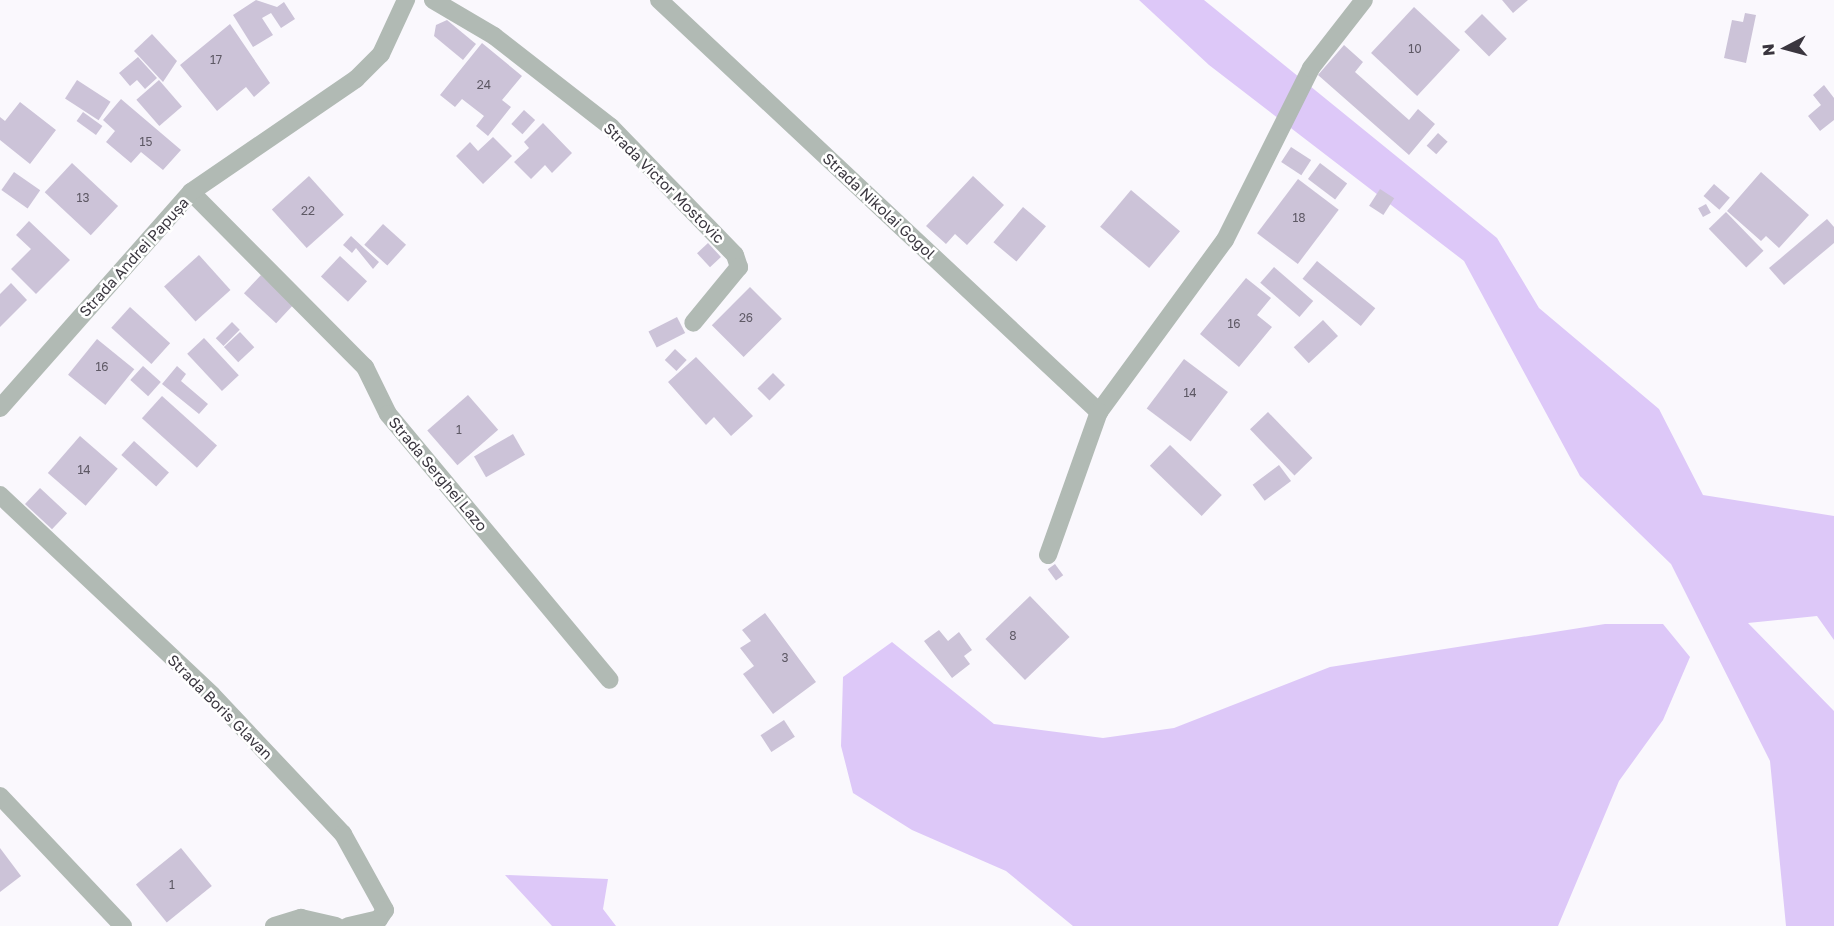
<!DOCTYPE html>
<html>
<head>
<meta charset="utf-8">
<style>
  body { margin:0 }
  #map { position:relative; width:1834px; height:926px; overflow:hidden; background:#faf8fd; font-family:"Golos Text",sans-serif }
  div>[style] { position:absolute }
  .green>* { inset:0; background:#ddc8f8 }
  .building>* { inset:0; background:#ccc3d8; transform-origin:0 0 }
  .minor>* { height:18px; margin:-9px; padding:0 9px; transform-origin:9px; border-radius:9px; background:#b1bab4 }
  span { translate:-50% -50%; white-space:nowrap; text-align:center; line-height:1.15; -webkit-text-stroke:5px #fff; paint-order:stroke }
  .number-label { font-size:12px; color:#5e5965 }
  .number-label span { -webkit-text-stroke-width:0 }
  .street-label { font-size:15px; color:#3a363f }
  .north { position:absolute; left:1756px; top:18px; width:60px; height:60px; -webkit-text-stroke:4px #fff; paint-order:stroke; rotate:264deg; font-size:16px; font-weight:700; line-height:24px; text-align:center; color:#3a363f }
  .north::after { content:''; display:block; margin:auto; width:21px; height:27px; background:#3a363f; clip-path:polygon(50% 0,100% 100%,50% 72%,0 100%) }
</style>
</head>
<body>
<div id="map">
  <div class="green">
    <i style="clip-path:polygon(1139px 0,1204px 0,1497px 238px,1539px 308px,1659px 409px,1703px 495px,1834px 516px,1834px 640px,1817px 616px,1748px 623px,1834px 711px,1834px 926px,1786px 926px,1770px 761px,1671px 564px,1580px 476px,1464px 261px,1209px 65px)"></i>
    <i style="clip-path:polygon(1605px 624px,1663px 624px,1690px 657px,1663px 720px,1619px 781px,1558px 926px,1073px 926px,1006px 871px,912px 830px,853px 793px,841px 746px,843px 677px,892px 642px,994px 724px,1103px 738px,1174px 728px,1330px 667px)"></i>
    <i style="clip-path:polygon(505px 875px,608px 879px,603px 909px,616px 926px,552px 926px)"></i>
  </div>
  <div class="building">
    <i style="clip-path:polygon(256px 0,277px 7px,284px 2px,295px 19px,281px 28px,271px 13px,262px 18px,273px 35px,253px 47px,233px 15px)"></i>
    <i style="clip-path:polygon(1502px 0,1528px 0,1513px 13px)"></i>
    <i style="left:1414px;top:7px;width:63px;height:63px;rotate:43deg"></i>
    <i style="clip-path:polygon(1745px 13px,1756px 15px,1746px 63px,1724px 58px,1732px 20px,1743px 22px)"></i>
    <i style="left:1482px;top:14px;width:35px;height:25px;rotate:45deg"></i>
    <i style="clip-path:polygon(447px 20px,476px 44px,463px 60px,434px 36px,436px 25px)"></i>
    <i style="clip-path:polygon(230px 24px,270px 83px,254px 97px,246px 87px,217px 111px,180px 65px)"></i>
    <i style="clip-path:polygon(152px 34px,177px 61px,163px 82px,134px 51px)"></i>
    <i style="clip-path:polygon(482px 43px,522px 76px,502px 100px,511px 107px,488px 136px,476px 126px,484px 116px,462px 99px,455px 107px,440px 95px)"></i>
    <i style="clip-path:polygon(1344px 45px,1363px 62px,1355px 72px,1409px 120px,1418px 109px,1435px 124px,1409px 155px,1318px 75px)"></i>
    <i style="clip-path:polygon(138px 57px,157px 78px,145px 89px,137px 80px,130px 86px,119px 73px)"></i>
    <i style="left:77px;top:80px;width:40px;height:22px;rotate:33deg"></i>
    <i style="left:159px;top:80px;width:35px;height:30px;rotate:49deg"></i>
    <i style="clip-path:polygon(1824px 85px,1834px 98px,1834px 120px,1820px 131px,1808px 116px,1821px 105px,1813px 95px)"></i>
    <i style="clip-path:polygon(121px 99px,181px 150px,163px 170px,141px 152px,131px 163px,106px 142px,115px 131px,103px 120px)"></i>
    <i style="clip-path:polygon(20px 102px,56px 130px,30px 164px,0 140px,0 117px,5px 121px)"></i>
    <i style="left:524px;top:110px;width:15px;height:19px;rotate:42deg"></i>
    <i style="left:83px;top:112px;width:24px;height:11px;rotate:36deg"></i>
    <i style="clip-path:polygon(543px 123px,572px 153px,552px 173px,545px 165px,531px 179px,514px 162px,529px 148px,524px 142px)"></i>
    <i style="left:1438px;top:133px;width:13px;height:17px;rotate:42deg"></i>
    <i style="clip-path:polygon(493px 137px,512px 156px,483px 184px,456px 156px,470px 142px,478px 151px)"></i>
    <i style="left:1291px;top:147px;width:24px;height:18px;rotate:33deg"></i>
    <i style="left:72px;top:163px;width:63px;height:40px;rotate:43deg"></i>
    <i style="left:1320px;top:163px;width:34px;height:20px;rotate:37deg"></i>
    <i style="left:14px;top:172px;width:32px;height:22px;rotate:35deg"></i>
    <i style="clip-path:polygon(1761px 172px,1809px 215px,1779px 248px,1766px 236px,1761px 241px,1727px 211px)"></i>
    <i style="left:309px;top:176px;width:52px;height:50px;rotate:48deg"></i>
    <i style="clip-path:polygon(973px 176px,1004px 205px,967px 245px,955px 234px,946px 244px,926px 226px)"></i>
    <i style="left:1298px;top:179px;width:51px;height:68px;rotate:37deg"></i>
    <i style="left:1714px;top:184px;width:21px;height:16px;rotate:41deg"></i>
    <i style="left:1380px;top:189px;width:17px;height:20px;rotate:33deg"></i>
    <i style="left:1131px;top:190px;width:64px;height:48px;rotate:40deg"></i>
    <i style="left:1706px;top:204px;width:10px;height:9px;rotate:61deg"></i>
    <i style="left:1023px;top:207px;width:30px;height:46px;rotate:40deg"></i>
    <i style="left:1726px;top:212px;width:54px;height:24px;rotate:46deg"></i>
    <i style="clip-path:polygon(1827px 219px,1834px 227px,1834px 243px,1784px 285px,1769px 268px)"></i>
    <i style="clip-path:polygon(29px 221px,70px 260px,36px 294px,11px 269px,31px 249px,16px 235px)"></i>
    <i style="left:383px;top:224px;width:31px;height:28px;rotate:42deg"></i>
    <i style="clip-path:polygon(351px 236px,379px 262px,373px 269px,356px 248px,352px 253px,343px 245px)"></i>
    <i style="left:708px;top:243px;width:19px;height:15px;rotate:47deg"></i>
    <i style="left:199px;top:255px;width:47px;height:47px;rotate:48deg"></i>
    <i style="left:340px;top:256px;width:37px;height:28px;rotate:43deg"></i>
    <i style="left:1317px;top:261px;width:75px;height:23px;rotate:39deg"></i>
    <i style="left:1274px;top:267px;width:52px;height:21px;rotate:41deg"></i>
    <i style="left:261px;top:275px;width:44px;height:25px;rotate:43deg"></i>
    <i style="clip-path:polygon(1246px 278px,1271px 298px,1257px 315px,1272px 327px,1239px 367px,1200px 334px)"></i>
    <i style="clip-path:polygon(11px 283px,27px 300px,0 327px,0 294px)"></i>
    <i style="left:750px;top:287px;width:45px;height:54px;rotate:45deg"></i>
    <i style="left:130px;top:307px;width:54px;height:28px;rotate:42deg"></i>
    <i style="left:677px;top:317px;width:18px;height:32px;rotate:63deg"></i>
    <i style="left:1323px;top:320px;width:22px;height:40px;rotate:47deg"></i>
    <i style="left:232px;top:322px;width:11px;height:23px;rotate:45deg"></i>
    <i style="left:240px;top:332px;width:21px;height:22px;rotate:47deg"></i>
    <i style="left:204px;top:338px;width:51px;height:23px;rotate:47deg"></i>
    <i style="left:97px;top:339px;width:48px;height:46px;rotate:39deg"></i>
    <i style="left:675px;top:349px;width:16px;height:15px;rotate:43deg"></i>
    <i style="clip-path:polygon(696px 357px,753px 416px,731px 436px,714px 417px,706px 425px,668px 382px)"></i>
    <i style="left:1184px;top:359px;width:55px;height:62px;rotate:37deg"></i>
    <i style="left:143px;top:366px;width:24px;height:19px;rotate:42deg"></i>
    <i style="clip-path:polygon(177px 366px,186px 374px,181px 381px,208px 404px,199px 414px,162px 384px)"></i>
    <i style="left:773px;top:373px;width:17px;height:22px;rotate:45deg"></i>
    <i style="left:468px;top:395px;width:46px;height:54px;rotate:49deg"></i>
    <i style="left:162px;top:396px;width:74px;height:30px;rotate:42deg"></i>
    <i style="left:1268px;top:412px;width:64px;height:25px;rotate:46deg"></i>
    <i style="left:513px;top:434px;width:24px;height:45px;rotate:60deg"></i>
    <i style="left:80px;top:436px;width:50px;height:49px;rotate:41deg"></i>
    <i style="left:134px;top:441px;width:47px;height:19px;rotate:42deg"></i>
    <i style="left:1170px;top:445px;width:72px;height:29px;rotate:44deg"></i>
    <i style="left:1279px;top:465px;width:20px;height:33px;rotate:53deg"></i>
    <i style="left:40px;top:488px;width:37px;height:22px;rotate:43deg"></i>
    <i style="left:1055px;top:564px;width:14px;height:9px;rotate:54deg"></i>
    <i style="left:1030px;top:596px;width:57px;height:62px;rotate:46deg"></i>
    <i style="clip-path:polygon(765px 613px,816px 682px,773px 714px,743px 674px,754px 666px,740px 648px,751px 641px,742px 630px)"></i>
    <i style="clip-path:polygon(939px 630px,948px 641px,959px 632px,972px 650px,964px 656px,970px 664px,952px 678px,924px 641px)"></i>
    <i style="left:784px;top:720px;width:20px;height:28px;rotate:57deg"></i>
    <i style="clip-path:polygon(0 848px,21px 876px,0 892px)"></i>
    <i style="left:181px;top:848px;width:49px;height:58px;rotate:51deg"></i>
  </div>
  <div class="minor">
    <i style="left:433px;top:0;width:71px;rotate:30.5deg"></i>
    <i style="left:494px;top:36px;width:148px;rotate:37.9deg"></i>
    <i style="left:611px;top:127px;width:178px;rotate:45.9deg"></i>
    <i style="left:735px;top:255px;width:13px;rotate:72deg"></i>
    <i style="left:739px;top:267px;width:72px;rotate:129.4deg"></i>
    <i style="left:659px;top:0;width:603px;rotate:43.12deg"></i>
    <i style="left:1099px;top:412px;width:213px;rotate:-53.8deg"></i>
    <i style="left:1225px;top:240px;width:192px;rotate:-63.4deg"></i>
    <i style="left:1311px;top:68px;width:86px;rotate:-52.1deg"></i>
    <i style="left:191px;top:192px;width:247px;rotate:45.2deg"></i>
    <i style="left:365px;top:367px;width:52px;rotate:63.9deg"></i>
    <i style="left:388px;top:414px;width:346px;rotate:50.2deg"></i>
    <i style="left:0;top:408px;width:288px;rotate:-48.5deg"></i>
    <i style="left:191px;top:192px;width:200px;rotate:-34.4deg"></i>
    <i style="left:356px;top:79px;width:35px;rotate:-45deg"></i>
    <i style="left:381px;top:54px;width:60px;rotate:-65.2deg"></i>
    <i style="left:0;top:495px;width:291px;rotate:43.3deg"></i>
    <i style="left:212px;top:695px;width:191px;rotate:46.7deg"></i>
    <i style="left:343px;top:834px;width:87px;rotate:61.1deg"></i>
    <i style="left:385px;top:910px;width:11px;rotate:124deg"></i>
    <i style="left:379px;top:919px;width:32px;rotate:167deg"></i>
    <i style="left:1048px;top:555px;width:152px;rotate:-70.4deg"></i>
    <i style="left:0;top:796px;width:179px;rotate:46.6deg"></i>
    <i style="left:274px;top:926px;width:28px;rotate:-17deg"></i>
    <i style="left:301px;top:918px;width:36px;rotate:13deg"></i>
  </div>
  <div class="number-label">
    <span style="left:1415px;top:49px">10</span>
    <span style="left:216px;top:60px">17</span>
    <span style="left:484px;top:85px">24</span>
    <span style="left:146px;top:142px">15</span>
    <span style="left:83px;top:198px">13</span>
    <span style="left:308px;top:211px">22</span>
    <span style="left:1299px;top:218px">18</span>
    <span style="left:746px;top:318px">26</span>
    <span style="left:1234px;top:324px">16</span>
    <span style="left:102px;top:367px">16</span>
    <span style="left:1190px;top:393px">14</span>
    <span style="left:459px;top:430px">1</span>
    <span style="left:84px;top:470px">14</span>
    <span style="left:1013px;top:636px">8</span>
    <span style="left:785px;top:658px">3</span>
    <span style="left:172px;top:885px">1</span>
  </div>
  <div class="street-label">
    <span style="left:664px;top:183px;rotate:45deg">Strada Victor Mostovic</span>
    <span style="left:879px;top:206px;rotate:43deg">Strada Nikolai Gogol</span>
    <span style="left:134px;top:257px;rotate:-48deg">Strada Andrei Papușa</span>
    <span style="left:438px;top:474px;rotate:50deg">Strada Serghei Lazo</span>
    <span style="left:220px;top:707px;rotate:45deg">Strada Boris Glavan</span>
  </div>
  <div class="north">N</div>
</div>
</body>
</html>
